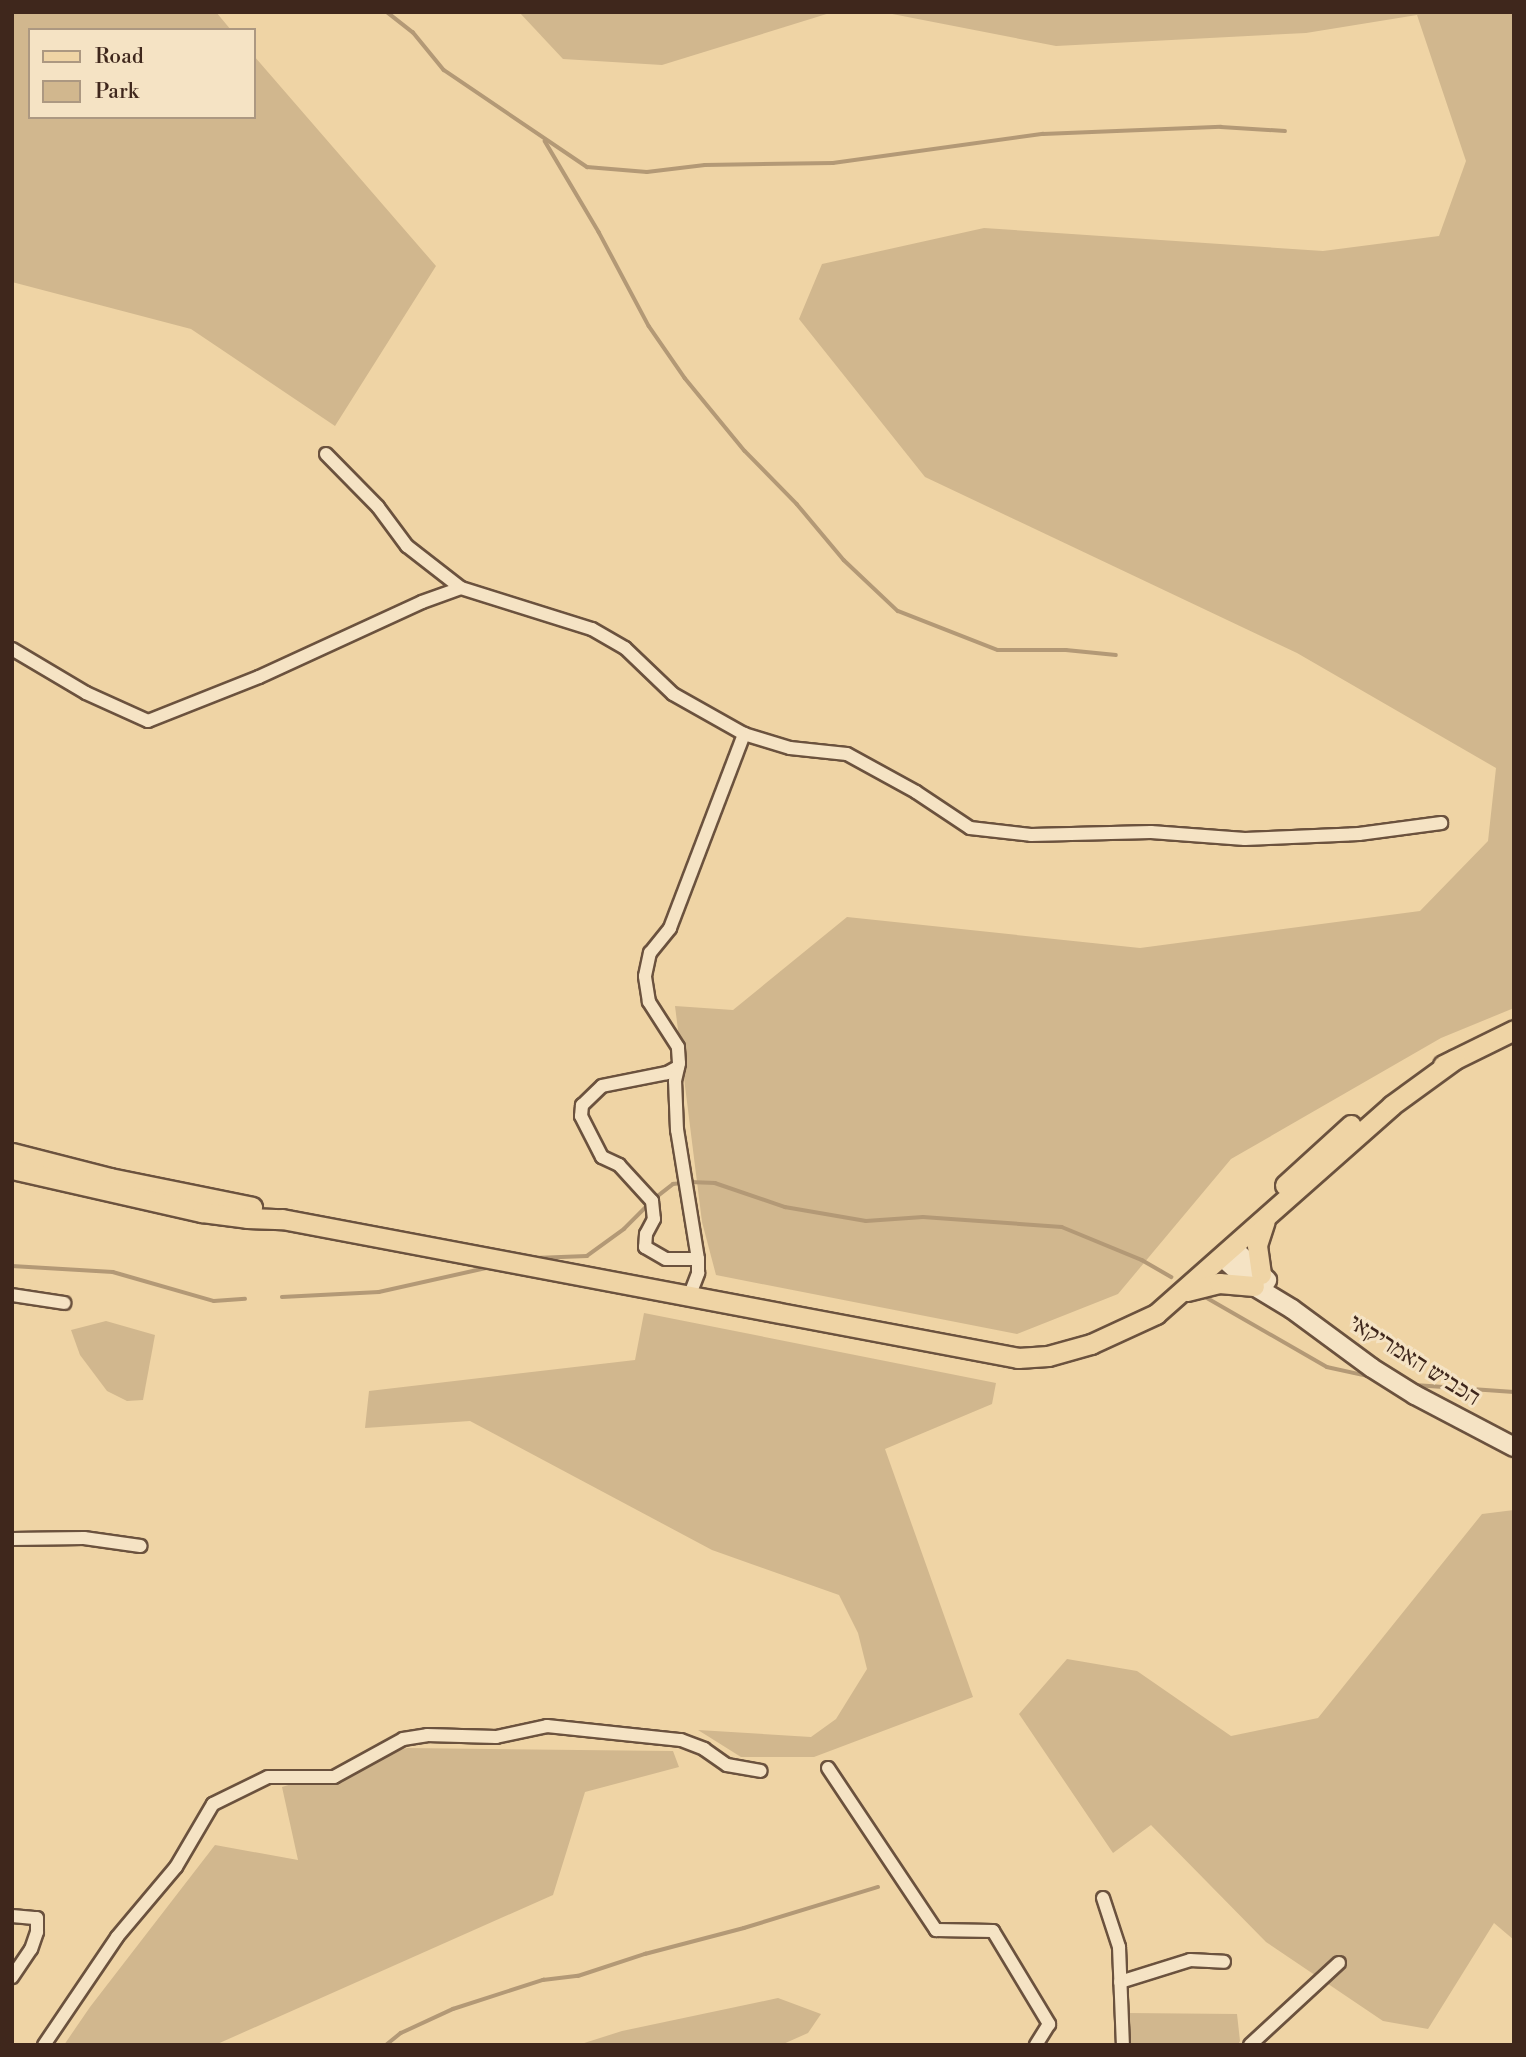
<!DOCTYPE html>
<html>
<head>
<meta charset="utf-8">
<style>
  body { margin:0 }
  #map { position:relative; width:1526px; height:2057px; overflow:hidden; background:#efd4a5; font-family:"Libre Bodoni","Frank Ruhl Libre",serif }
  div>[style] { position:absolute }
  .green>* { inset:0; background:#d1b78e }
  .stream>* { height:3.5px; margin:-1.75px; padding:0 1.75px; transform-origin:1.75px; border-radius:1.75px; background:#b39976 }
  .roads { filter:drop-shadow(2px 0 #6b523e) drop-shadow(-2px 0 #6b523e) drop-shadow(0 2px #6b523e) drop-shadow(0 -2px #6b523e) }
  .minor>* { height:12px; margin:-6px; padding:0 6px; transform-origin:6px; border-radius:6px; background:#f5e3c4 }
  .secondary>* { height:18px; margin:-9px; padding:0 9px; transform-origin:9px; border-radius:9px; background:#f5e3c4 }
  .primary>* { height:19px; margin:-9.5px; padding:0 9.5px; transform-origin:9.5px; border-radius:9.5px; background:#efd4a5 }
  span { translate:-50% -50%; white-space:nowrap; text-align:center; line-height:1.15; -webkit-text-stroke:6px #f5e3c4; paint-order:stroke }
  .street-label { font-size:24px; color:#3f271c }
  .frame { position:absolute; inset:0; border:14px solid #3f271c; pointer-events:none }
  .legend { position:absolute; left:28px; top:28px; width:228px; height:91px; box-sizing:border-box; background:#f5e3c4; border:2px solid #ac9881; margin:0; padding:9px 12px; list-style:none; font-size:21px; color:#3f271c }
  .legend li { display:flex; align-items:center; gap:14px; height:35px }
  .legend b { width:35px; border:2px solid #ac9881 }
</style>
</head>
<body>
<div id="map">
  <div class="green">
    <i style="clip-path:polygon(12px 12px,216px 12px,231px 30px,30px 30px,30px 117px,254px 117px,254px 56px,436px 266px,335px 426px,191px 329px,12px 282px)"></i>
    <i style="clip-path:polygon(519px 12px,833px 12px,662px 65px,563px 59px)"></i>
    <i style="clip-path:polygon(882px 12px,1514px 12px,1514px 1008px,1441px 1038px,1231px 1159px,1118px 1294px,1017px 1334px,716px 1275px,702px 1222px,675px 1006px,733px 1010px,847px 917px,1140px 948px,1420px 911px,1488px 841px,1496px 768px,1297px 653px,925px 477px,799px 319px,822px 264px,984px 228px,1323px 251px,1439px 236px,1466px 161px,1417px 15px,1306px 33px,1056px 46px)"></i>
    <i style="clip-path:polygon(644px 1313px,996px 1383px,992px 1404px,885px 1449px,973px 1697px,814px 1757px,741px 1757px,698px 1730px,811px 1737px,836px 1719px,867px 1669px,858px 1633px,839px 1595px,712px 1550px,470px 1421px,365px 1428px,369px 1391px,635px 1360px)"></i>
    <i style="clip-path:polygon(106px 1321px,155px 1335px,143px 1400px,127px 1401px,107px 1391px,80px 1355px,71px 1330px)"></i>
    <i style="clip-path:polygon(1514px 1510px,1514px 1940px,1494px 1923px,1428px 2029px,1383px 2021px,1266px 1942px,1151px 1825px,1113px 1853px,1019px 1714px,1067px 1659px,1137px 1671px,1231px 1736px,1318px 1718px,1482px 1514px)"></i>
    <i style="clip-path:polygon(407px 1748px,673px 1751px,679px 1767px,585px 1792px,553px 1895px,215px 2045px,64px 2045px,90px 2007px,215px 1845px,298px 1860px,282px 1787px)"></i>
    <i style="clip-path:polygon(778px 1998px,821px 2014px,808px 2033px,781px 2045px,578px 2045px,622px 2031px)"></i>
    <i style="clip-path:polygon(1127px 2013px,1237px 2014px,1240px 2041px,1238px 2045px,1129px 2045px)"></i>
  </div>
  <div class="stream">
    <i style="left:387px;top:12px;width:33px;rotate:38deg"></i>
    <i style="left:413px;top:32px;width:49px;rotate:50.8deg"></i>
    <i style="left:444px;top:70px;width:173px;rotate:34.1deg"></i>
    <i style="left:587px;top:167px;width:60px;rotate:4.8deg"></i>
    <i style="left:647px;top:172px;width:58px;rotate:-6.9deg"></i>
    <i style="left:705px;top:165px;width:128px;rotate:-0.9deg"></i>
    <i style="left:833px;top:163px;width:212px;rotate:-7.9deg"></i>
    <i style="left:1043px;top:134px;width:178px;rotate:-2.3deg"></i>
    <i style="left:1221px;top:127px;width:64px;rotate:3.6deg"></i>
    <i style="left:545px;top:141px;width:106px;rotate:59.3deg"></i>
    <i style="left:599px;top:232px;width:106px;rotate:62deg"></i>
    <i style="left:649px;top:326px;width:63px;rotate:55.3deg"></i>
    <i style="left:685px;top:378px;width:94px;rotate:50.6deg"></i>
    <i style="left:745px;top:451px;width:74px;rotate:45.5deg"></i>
    <i style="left:797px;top:504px;width:73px;rotate:50deg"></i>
    <i style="left:844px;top:560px;width:74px;rotate:43.4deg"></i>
    <i style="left:898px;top:611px;width:107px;rotate:21.3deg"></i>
    <i style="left:998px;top:650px;width:68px"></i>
    <i style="left:1066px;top:650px;width:50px;rotate:5.7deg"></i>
    <i style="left:690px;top:1182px;width:25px;rotate:2deg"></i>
    <i style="left:715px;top:1183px;width:74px;rotate:18.9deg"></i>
    <i style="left:785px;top:1207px;width:82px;rotate:9.8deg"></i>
    <i style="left:866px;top:1221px;width:57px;rotate:-4deg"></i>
    <i style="left:923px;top:1217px;width:139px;rotate:4.1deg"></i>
    <i style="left:1062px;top:1227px;width:87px;rotate:22.4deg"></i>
    <i style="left:1142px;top:1260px;width:34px;rotate:30deg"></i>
    <i style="left:654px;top:1199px;width:24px;rotate:-38deg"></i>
    <i style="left:673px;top:1184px;width:9px;rotate:-6deg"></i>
    <i style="left:535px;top:1258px;width:52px;rotate:-2.2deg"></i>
    <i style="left:587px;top:1256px;width:46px;rotate:-36.1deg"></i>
    <i style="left:624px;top:1229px;width:34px;rotate:-45deg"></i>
    <i style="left:12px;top:1266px;width:101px;rotate:3.4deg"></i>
    <i style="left:113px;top:1272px;width:105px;rotate:16deg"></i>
    <i style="left:214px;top:1301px;width:31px;rotate:-4deg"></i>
    <i style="left:1202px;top:1295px;width:144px;rotate:29.9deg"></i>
    <i style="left:1327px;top:1367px;width:42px;rotate:12.4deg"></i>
    <i style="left:282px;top:1297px;width:97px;rotate:-3deg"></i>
    <i style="left:379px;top:1292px;width:115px;rotate:-12.6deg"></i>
    <i style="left:1415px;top:1385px;width:99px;rotate:4deg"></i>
    <i style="left:386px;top:2045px;width:19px;rotate:-39deg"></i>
    <i style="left:401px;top:2033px;width:57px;rotate:-24.8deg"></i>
    <i style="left:453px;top:2009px;width:95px;rotate:-17.9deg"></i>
    <i style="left:543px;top:1980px;width:35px;rotate:-7deg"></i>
    <i style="left:578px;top:1976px;width:71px;rotate:-18.2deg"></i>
    <i style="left:645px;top:1954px;width:102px;rotate:-14.7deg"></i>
    <i style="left:744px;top:1928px;width:140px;rotate:-17deg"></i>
  </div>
  <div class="roads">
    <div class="minor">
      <i style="left:326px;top:454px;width:74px;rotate:45.5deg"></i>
      <i style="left:378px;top:507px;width:49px;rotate:53.4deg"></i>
      <i style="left:407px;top:546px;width:68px;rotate:37.9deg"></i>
      <i style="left:12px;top:649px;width:86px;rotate:30.7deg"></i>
      <i style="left:86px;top:693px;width:68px;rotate:24.3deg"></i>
      <i style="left:148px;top:721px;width:119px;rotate:-21.6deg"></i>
      <i style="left:259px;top:677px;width:179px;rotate:-24.7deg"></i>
      <i style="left:422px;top:602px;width:41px;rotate:-19.7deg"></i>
      <i style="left:461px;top:588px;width:137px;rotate:17.4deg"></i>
      <i style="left:592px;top:629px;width:38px;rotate:30deg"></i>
      <i style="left:625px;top:648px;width:66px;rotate:43.8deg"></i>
      <i style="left:673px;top:694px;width:81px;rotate:29.4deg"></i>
      <i style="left:744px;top:734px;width:48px;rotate:16.9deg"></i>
      <i style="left:790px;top:748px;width:57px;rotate:6deg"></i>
      <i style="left:847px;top:754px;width:79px;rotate:28.8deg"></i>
      <i style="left:916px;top:792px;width:65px;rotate:33.7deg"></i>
      <i style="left:970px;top:828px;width:61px;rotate:6.5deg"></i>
      <i style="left:1031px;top:835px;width:120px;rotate:-1.4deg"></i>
      <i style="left:1151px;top:832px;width:94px;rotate:4.3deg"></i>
      <i style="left:1245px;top:839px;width:114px;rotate:-2.5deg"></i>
      <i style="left:1359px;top:834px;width:83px;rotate:-7.6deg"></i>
      <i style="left:678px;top:1067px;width:13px;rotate:151deg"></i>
      <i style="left:667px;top:1073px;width:66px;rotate:168.7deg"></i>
      <i style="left:602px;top:1086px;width:28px;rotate:136deg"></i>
      <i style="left:582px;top:1105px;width:11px;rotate:95deg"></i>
      <i style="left:581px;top:1116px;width:46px;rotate:62.9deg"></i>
      <i style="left:602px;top:1157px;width:19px;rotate:25deg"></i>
      <i style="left:619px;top:1165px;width:49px;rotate:47.5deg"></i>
      <i style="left:652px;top:1201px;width:18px;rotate:84deg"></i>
      <i style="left:654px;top:1219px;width:17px;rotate:118deg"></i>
      <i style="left:646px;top:1234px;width:13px;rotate:94deg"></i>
      <i style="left:645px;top:1247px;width:24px;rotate:30deg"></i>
      <i style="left:666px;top:1259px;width:32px"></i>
      <i style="left:12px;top:1295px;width:53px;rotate:8.7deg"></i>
      <i style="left:689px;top:1297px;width:26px;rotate:-69deg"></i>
      <i style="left:698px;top:1273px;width:14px;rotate:-90deg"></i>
      <i style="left:698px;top:1259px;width:131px;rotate:-99.2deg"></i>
      <i style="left:677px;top:1130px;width:49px;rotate:-92.3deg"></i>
      <i style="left:675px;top:1081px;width:18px;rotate:-77deg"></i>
      <i style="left:679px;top:1063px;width:16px;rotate:-94deg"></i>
      <i style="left:678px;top:1047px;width:54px;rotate:-122.8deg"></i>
      <i style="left:649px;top:1002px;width:26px;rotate:-99deg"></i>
      <i style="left:645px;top:976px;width:24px;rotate:-78deg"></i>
      <i style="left:650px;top:953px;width:32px;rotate:-51deg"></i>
      <i style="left:670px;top:928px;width:208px;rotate:-69.1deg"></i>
      <i style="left:12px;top:1539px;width:72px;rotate:-0.8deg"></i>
      <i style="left:84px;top:1538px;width:57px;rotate:8.1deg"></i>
      <i style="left:828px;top:1768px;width:195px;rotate:56.3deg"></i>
      <i style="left:936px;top:1930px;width:57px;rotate:1deg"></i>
      <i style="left:993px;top:1931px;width:109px;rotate:58.9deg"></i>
      <i style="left:1049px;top:2024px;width:25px;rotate:122deg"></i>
      <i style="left:1103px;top:1898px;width:52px;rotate:71.9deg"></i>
      <i style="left:1119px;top:1947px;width:98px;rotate:87.7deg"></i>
      <i style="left:12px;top:1916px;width:25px;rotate:5deg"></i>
      <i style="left:37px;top:1918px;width:14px;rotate:90deg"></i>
      <i style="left:37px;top:1932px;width:18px;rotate:109deg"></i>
      <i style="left:31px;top:1949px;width:34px;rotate:124deg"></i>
      <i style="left:1120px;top:1982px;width:73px;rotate:-17.4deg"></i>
      <i style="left:1190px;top:1960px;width:34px;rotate:3deg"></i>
      <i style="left:44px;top:2045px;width:130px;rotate:-55.9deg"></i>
      <i style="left:117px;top:1937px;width:92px;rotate:-49.9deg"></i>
      <i style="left:176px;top:1867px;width:73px;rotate:-59.6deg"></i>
      <i style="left:213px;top:1804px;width:61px;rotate:-26.1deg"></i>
      <i style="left:268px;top:1777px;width:66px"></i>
      <i style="left:334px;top:1777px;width:79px;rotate:-28.8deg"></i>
      <i style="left:403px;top:1739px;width:24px;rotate:-9deg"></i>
      <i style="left:427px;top:1735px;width:69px;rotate:1.7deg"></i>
      <i style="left:496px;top:1737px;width:52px;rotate:-12.2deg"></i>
      <i style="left:547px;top:1726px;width:135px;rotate:6deg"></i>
      <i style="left:681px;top:1740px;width:25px;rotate:21deg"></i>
      <i style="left:704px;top:1749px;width:28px;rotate:35deg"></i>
      <i style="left:727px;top:1765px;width:34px;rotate:10deg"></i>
      <i style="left:1250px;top:2045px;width:121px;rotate:-42.7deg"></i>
    </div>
    <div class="secondary">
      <i style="left:1233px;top:1248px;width:47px;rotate:43.3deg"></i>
      <i style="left:1222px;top:1257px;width:43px;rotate:42.2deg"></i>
      <i style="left:1254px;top:1286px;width:44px;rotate:31.2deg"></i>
      <i style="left:1292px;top:1309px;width:99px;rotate:36.4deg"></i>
      <i style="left:1372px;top:1368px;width:51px;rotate:32.1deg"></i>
      <i style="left:1415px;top:1395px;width:112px;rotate:27.7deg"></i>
    </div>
    <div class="primary">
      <i style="left:1443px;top:1065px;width:79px;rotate:-26.2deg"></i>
      <i style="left:12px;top:1153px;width:101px;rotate:14.3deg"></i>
      <i style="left:110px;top:1178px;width:145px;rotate:11.5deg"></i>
      <i style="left:12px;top:1169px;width:195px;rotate:12.8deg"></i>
      <i style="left:202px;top:1212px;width:45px;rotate:7.6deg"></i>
      <i style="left:247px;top:1218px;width:35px;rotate:2deg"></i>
      <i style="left:282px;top:1219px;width:749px;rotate:10.69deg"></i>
      <i style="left:1018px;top:1358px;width:30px;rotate:-4deg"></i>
      <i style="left:1048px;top:1356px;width:45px;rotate:-15.6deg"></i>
      <i style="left:1091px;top:1344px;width:72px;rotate:-24.8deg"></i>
      <i style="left:1156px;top:1314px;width:315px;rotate:-41.5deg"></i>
      <i style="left:1392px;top:1105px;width:77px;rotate:-36deg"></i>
      <i style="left:1285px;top:1185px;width:89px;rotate:-42.3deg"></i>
      <i style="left:1261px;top:1274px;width:29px;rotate:-98deg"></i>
      <i style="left:1257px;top:1245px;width:25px;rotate:-72deg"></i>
      <i style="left:1187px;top:1291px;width:33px;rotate:-14deg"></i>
      <i style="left:1219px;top:1283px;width:35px;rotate:5deg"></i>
    </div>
  </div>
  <div class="street-label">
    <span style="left:1414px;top:1361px;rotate:32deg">הכביש האמריקאי</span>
  </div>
  <div class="frame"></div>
  <ul class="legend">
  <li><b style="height:9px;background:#efd4a5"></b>Road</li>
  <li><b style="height:19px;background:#d1b78e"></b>Park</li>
  </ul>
</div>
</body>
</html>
